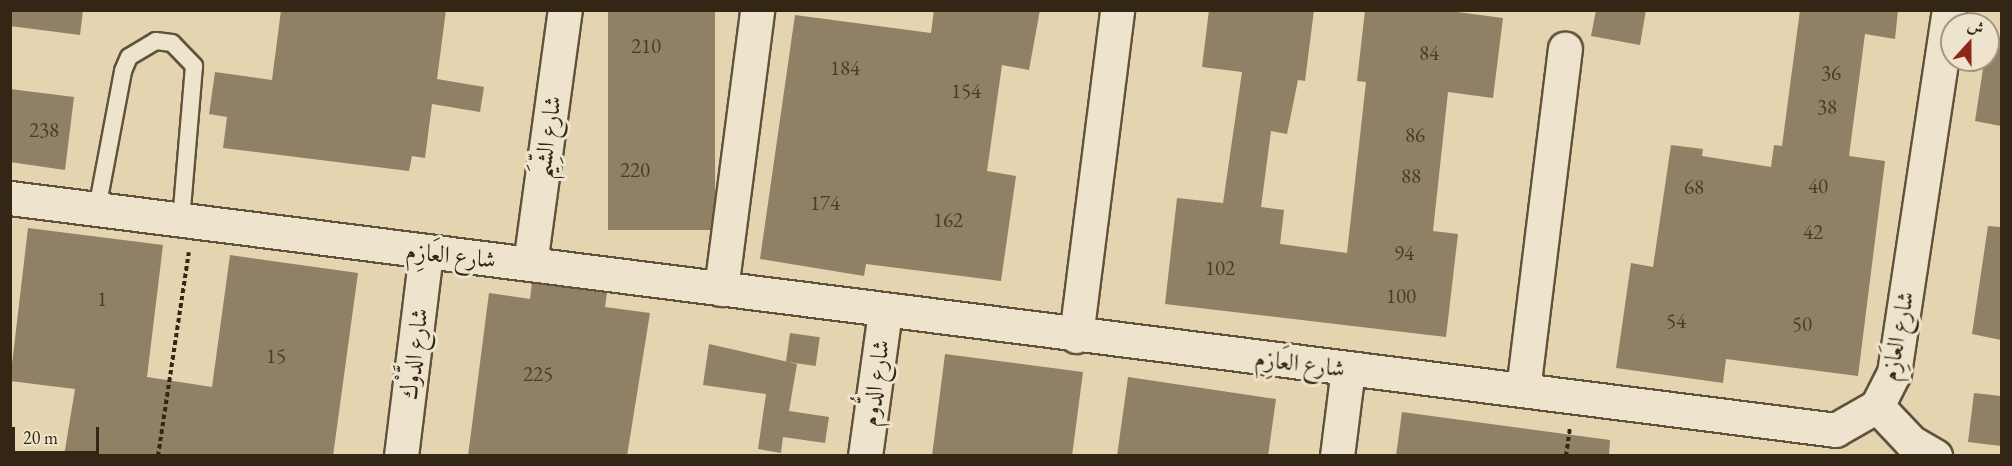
<!DOCTYPE html>
<html>
<head>
<meta charset="utf-8">
<style>
  body { margin:0 }
  #map { position:relative; width:2012px; height:466px; overflow:hidden; background:#e5d4b0; font-family:"EB Garamond",Amiri,serif }
  div>[style] { position:absolute }
  .building>* { inset:0; background:#908065; transform-origin:0 0 }
  .path>* { height:4px; margin-top:-2px; transform-origin:0; background:repeating-linear-gradient(90deg,#332614 0 4.5px,transparent 0 7.5px) }
  .roads { filter:drop-shadow(2px 0 #60523b) drop-shadow(-2px 0 #60523b) drop-shadow(0 2px #60523b) drop-shadow(0 -2px #60523b) }
  .lane>* { height:16px; margin:-8px; padding:0 8px; transform-origin:8px; border-radius:8px; background:#eee3cc }
  .street>* { height:33px; margin:-16.5px; padding:0 16.5px; transform-origin:16.5px; border-radius:16.5px; background:#eee3cc }
  span { translate:-50% -50%; white-space:nowrap; text-align:center; line-height:1.15; -webkit-text-stroke:6px #eee3cc; paint-order:stroke }
  .number-label { font-size:21px; color:#4a3c28 }
  .number-label span { -webkit-text-stroke-width:0 }
  .street-label { font-size:24px; color:#332614 }
  .frame { position:absolute; inset:0; border:12px solid #332614; pointer-events:none }
  .north { position:absolute; left:1940px; top:12px; width:60px; height:60px; box-sizing:border-box; background:#eee3cc; border:2px solid #a39782; border-radius:50%; rotate:21deg; font-size:16px; font-weight:700; line-height:24px; text-align:center; color:#332614 }
  .north::after { content:''; display:block; margin:auto; width:21px; height:27px; background:#8f2418; clip-path:polygon(50% 0,100% 100%,50% 72%,0 100%) }
  .scale { position:absolute; left:12px; top:427px; width:87px; height:27px; box-sizing:border-box; border:3px solid #332614; border-top:0; padding-left:8px; font-size:18px; line-height:21px; white-space:nowrap; color:#332614; -webkit-text-stroke:4px #eee3cc; paint-order:stroke }
</style>
</head>
<body>
<div id="map">
  <div class="building">
    <i style="clip-path:polygon(10px 10px,83px 10px,80px 35px,10px 26px)"></i>
    <i style="clip-path:polygon(281px 10px,446px 10px,437px 79px,484px 87px,480px 112px,432px 104px,425px 158px,412px 156px,409px 171px,223px 148px,227px 117px,209px 114px,215px 72px,272px 80px)"></i>
    <i style="left:608px;top:10px;width:107px;height:220px"></i>
    <i style="clip-path:polygon(934px 10px,1040px 10px,1029px 70px,1002px 65px,987px 171px,1016px 176px,1001px 281px,866px 264px,864px 276px,760px 259px,795px 15px,931px 33px)"></i>
    <i style="clip-path:polygon(1209px 10px,1314px 10px,1305px 81px,1298px 80px,1287px 134px,1271px 131px,1261px 207px,1284px 210px,1280px 244px,1347px 253px,1366px 82px,1357px 81px,1365px 10px,1442px 10px,1503px 18px,1493px 98px,1448px 92px,1433px 231px,1458px 234px,1446px 337px,1165px 304px,1177px 198px,1223px 203px,1242px 72px,1202px 67px)"></i>
    <i style="clip-path:polygon(1596px 10px,1646px 10px,1640px 45px,1591px 36px)"></i>
    <i style="clip-path:polygon(1800px 10px,1898px 10px,1895px 39px,1865px 34px,1849px 156px,1885px 161px,1858px 376px,1726px 359px,1723px 383px,1616px 368px,1631px 263px,1653px 267px,1671px 145px,1703px 149px,1702px 156px,1771px 167px,1774px 145px,1782px 146px)"></i>
    <i style="clip-path:polygon(1988px 36px,2001px 37px,2001px 126px,1975px 121px)"></i>
    <i style="clip-path:polygon(10px 89px,74px 97px,65px 170px,10px 162px)"></i>
    <i style="clip-path:polygon(1988px 226px,2001px 227px,2001px 340px,1972px 334px)"></i>
    <i style="clip-path:polygon(28px 228px,163px 245px,147px 377px,212px 387px,230px 255px,358px 273px,333px 456px,64px 456px,75px 389px,10px 381px)"></i>
    <i style="clip-path:polygon(532px 283px,607px 293px,605px 307px,650px 313px,627px 456px,468px 456px,489px 293px,530px 299px)"></i>
    <i style="left:790px;top:333px;width:30px;height:29px;rotate:8deg"></i>
    <i style="clip-path:polygon(709px 344px,797px 364px,789px 411px,829px 417px,825px 443px,783px 437px,781px 453px,758px 449px,766px 394px,703px 385px)"></i>
    <i style="clip-path:polygon(945px 354px,1083px 372px,1072px 456px,932px 456px)"></i>
    <i style="clip-path:polygon(1128px 377px,1276px 399px,1268px 456px,1117px 456px)"></i>
    <i style="clip-path:polygon(1974px 393px,2001px 396px,2001px 446px,1968px 442px)"></i>
    <i style="clip-path:polygon(1402px 412px,1610px 440px,1609px 456px,1396px 456px)"></i>
  </div>
  <div class="path">
    <i style="left:158px;top:456px;width:206px;rotate:-81.4deg"></i>
    <i style="left:1566px;top:456px;width:29px;rotate:-82deg"></i>
  </div>
  <div class="roads">
    <div class="lane">
      <i style="left:97px;top:209px;width:140px;rotate:-79.3deg"></i>
      <i style="left:123px;top:71px;width:15px;rotate:-67deg"></i>
      <i style="left:129px;top:57px;width:31px;rotate:-31deg"></i>
      <i style="left:156px;top:41px;width:16px;rotate:7deg"></i>
      <i style="left:172px;top:43px;width:32px;rotate:46deg"></i>
      <i style="left:194px;top:66px;width:157px;rotate:94.8deg"></i>
    </div>
    <div class="street">
      <i style="left:10px;top:198px;width:1840px;rotate:7.24deg"></i>
      <i style="left:1835px;top:430px;width:48px;rotate:-29.7deg"></i>
      <i style="left:1877px;top:406px;width:37px;rotate:-63deg"></i>
      <i style="left:1894px;top:373px;width:367px;rotate:-81.4deg"></i>
      <i style="left:530px;top:264px;width:256px;rotate:-82.2deg"></i>
      <i style="left:721px;top:289px;width:281px;rotate:-82.6deg"></i>
      <i style="left:1076px;top:336px;width:329px;rotate:-82.8deg"></i>
      <i style="left:1523px;top:390px;width:344px;rotate:-83deg"></i>
      <i style="left:1877px;top:406px;width:50px;rotate:46.6deg"></i>
      <i style="left:1911px;top:442px;width:28px;rotate:30deg"></i>
      <i style="left:401px;top:456px;width:206px;rotate:-83deg"></i>
      <i style="left:865px;top:456px;width:146px;rotate:-82.1deg"></i>
      <i style="left:1337px;top:456px;width:88px;rotate:-82.8deg"></i>
    </div>
  </div>
  <div class="number-label">
    <span style="left:646px;top:46px">210</span>
    <span style="left:1429px;top:53px">84</span>
    <span style="left:845px;top:68px">184</span>
    <span style="left:1831px;top:73px">36</span>
    <span style="left:966px;top:91px">154</span>
    <span style="left:1827px;top:107px">38</span>
    <span style="left:44px;top:130px">238</span>
    <span style="left:1415px;top:135px">86</span>
    <span style="left:635px;top:170px">220</span>
    <span style="left:1411px;top:176px">88</span>
    <span style="left:1818px;top:186px">40</span>
    <span style="left:1694px;top:187px">68</span>
    <span style="left:825px;top:203px">174</span>
    <span style="left:948px;top:220px">162</span>
    <span style="left:1813px;top:232px">42</span>
    <span style="left:1404px;top:253px">94</span>
    <span style="left:1220px;top:268px">102</span>
    <span style="left:1401px;top:296px">100</span>
    <span style="left:102px;top:299px">1</span>
    <span style="left:1676px;top:321px">54</span>
    <span style="left:1802px;top:324px">50</span>
    <span style="left:276px;top:356px">15</span>
    <span style="left:538px;top:374px">225</span>
  </div>
  <div class="street-label">
    <span style="left:547px;top:137px;rotate:-82deg">شارع الشِّيَم</span>
    <span style="left:451px;top:255px;rotate:6deg">شارع العَازِم</span>
    <span style="left:1897px;top:336px;rotate:-79deg">شارع العَازِم</span>
    <span style="left:414px;top:354px;rotate:-83deg">شارع الدَّوْك</span>
    <span style="left:1300px;top:363px;rotate:7deg">شارع العَازِم</span>
    <span style="left:875px;top:383px;rotate:-82deg">شارع الدُّوم</span>
  </div>
  <div class="frame"></div>
  <div class="north">ش</div>
  <div class="scale">20 m</div>
</div>
</body>
</html>
